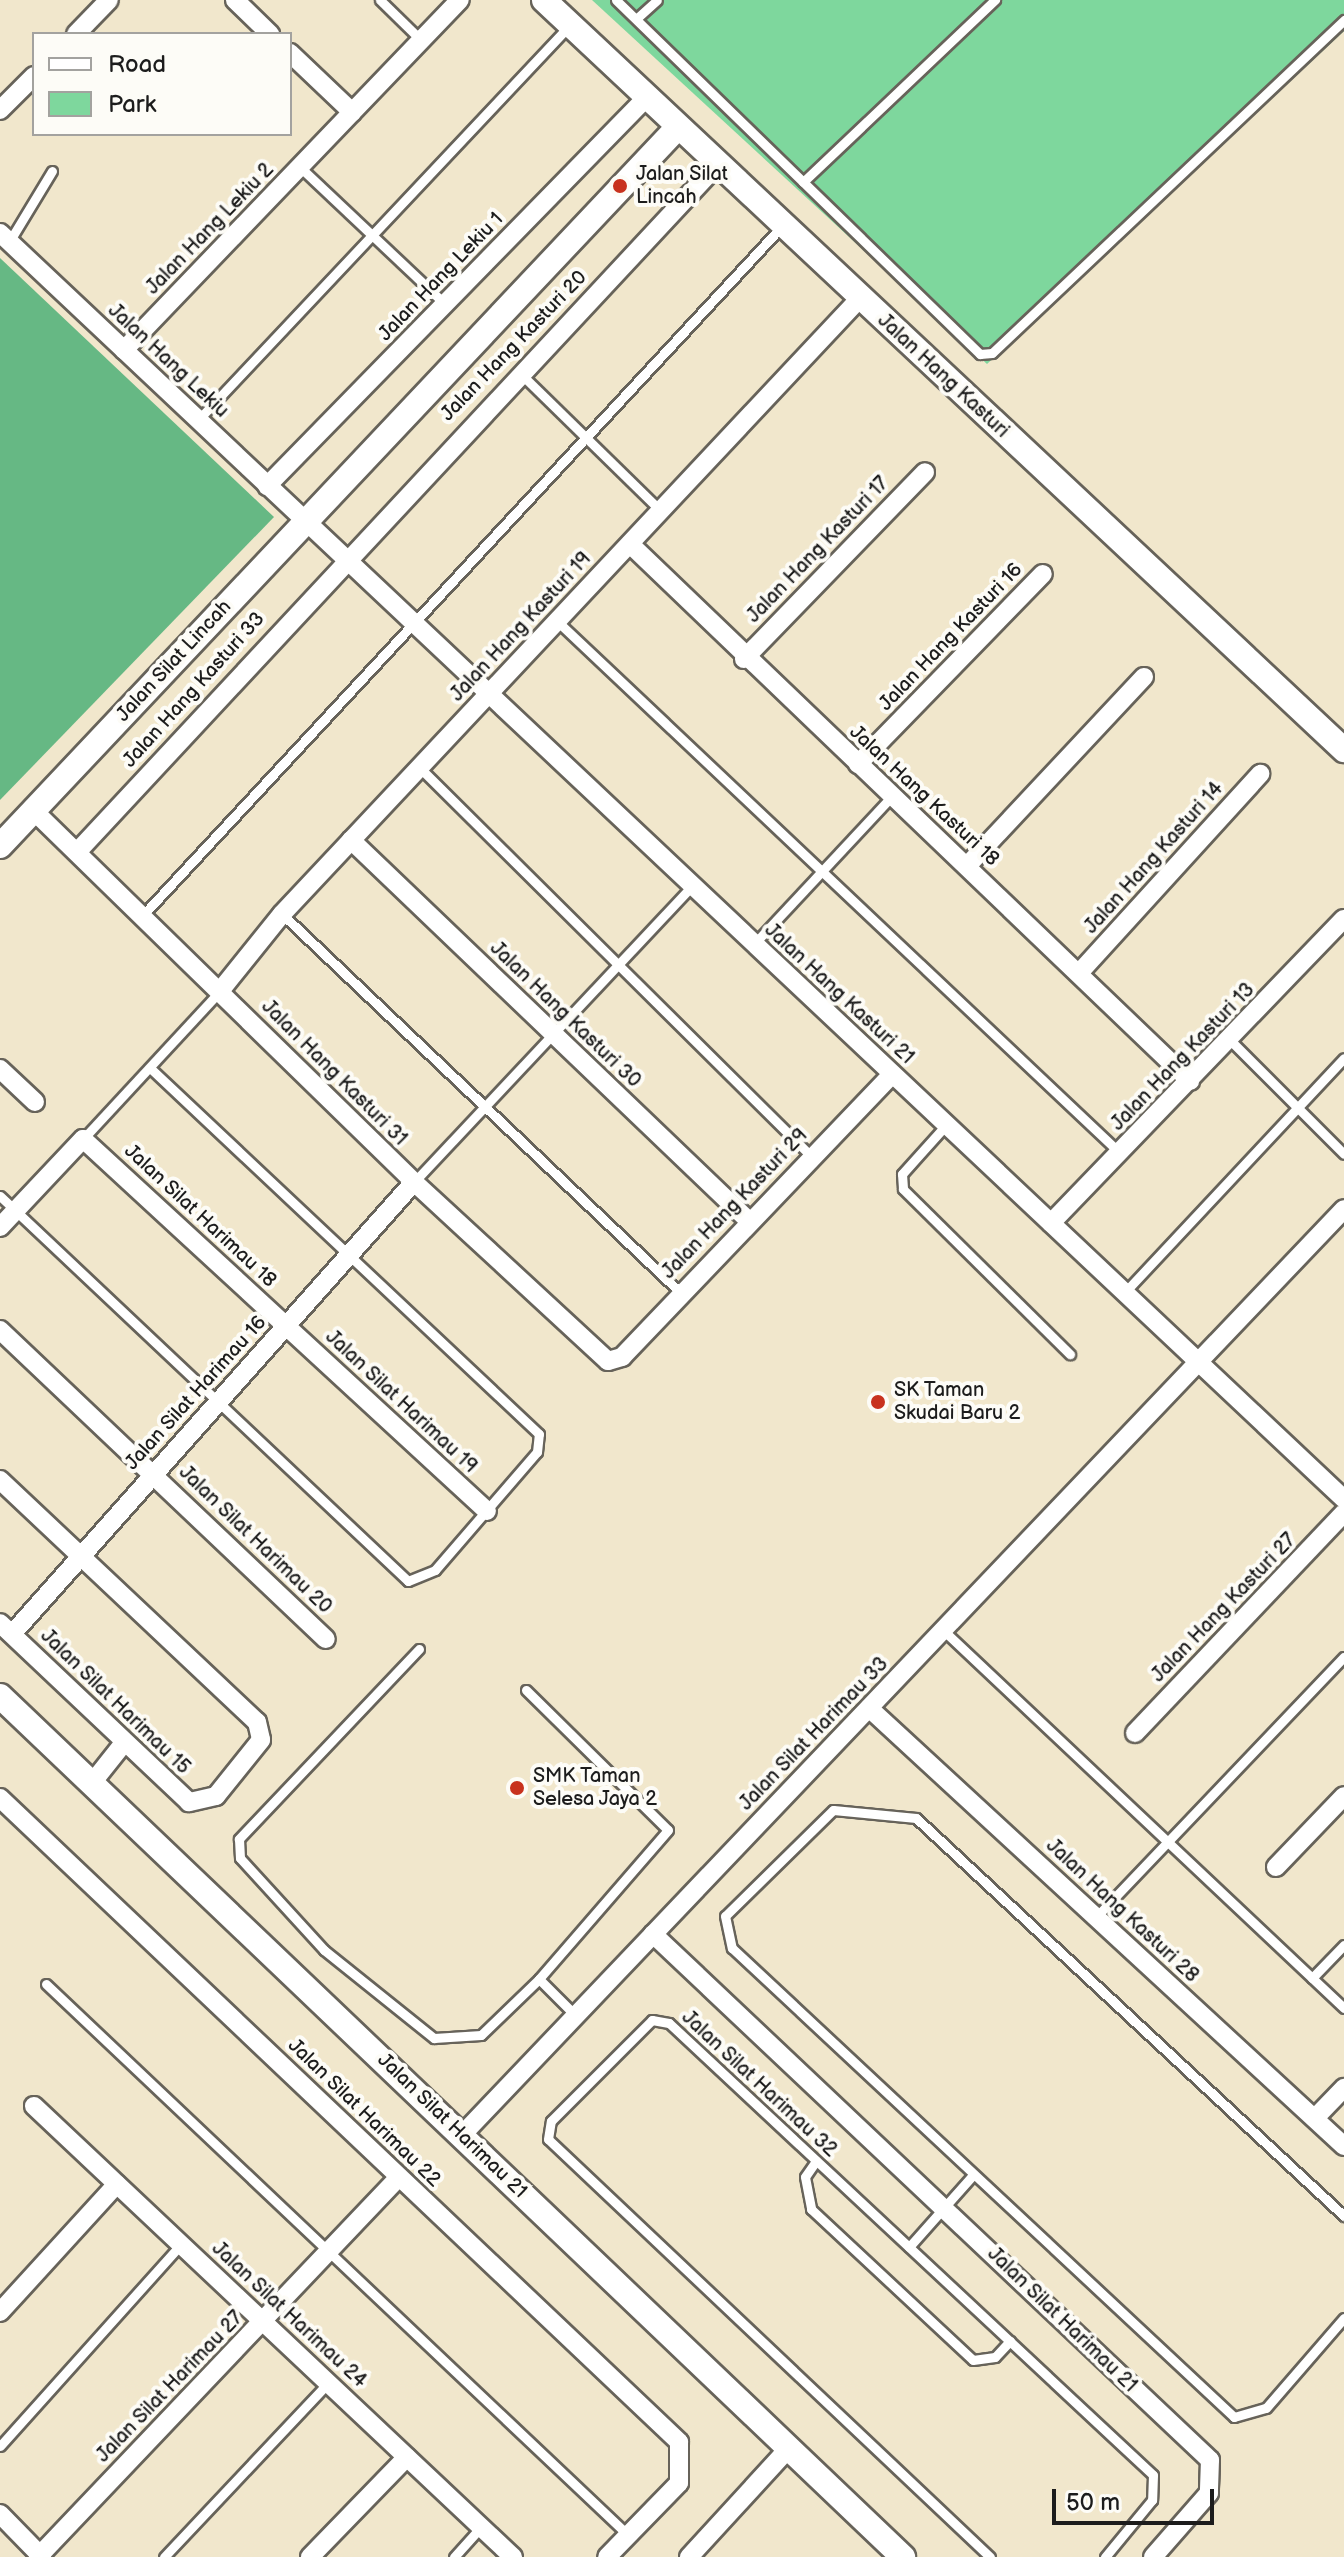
<!DOCTYPE html>
<html>
<head>
<meta charset="utf-8">
<style>
  body { margin:0 }
  #map { position:relative; width:1344px; height:2557px; overflow:hidden; background:#f1e7cc; font-family:"Balsamiq Sans",sans-serif }
  div>[style] { position:absolute }
  .green>* { inset:0; background:#7ed79d }
  .forest>* { inset:0; background:#66b884 }
  .roads { filter:drop-shadow(2px 0 #67635a) drop-shadow(-2px 0 #67635a) drop-shadow(0 2px #67635a) drop-shadow(0 -2px #67635a) }
  .service>* { height:9px; margin:-4.5px; padding:0 4.5px; transform-origin:4.5px; border-radius:4.5px; background:#fff }
  .minor>* { height:18px; margin:-9px; padding:0 9px; transform-origin:9px; border-radius:9px; background:#fff }
  .tertiary>* { height:24px; margin:-12px; padding:0 12px; transform-origin:12px; border-radius:12px; background:#fff }
  .dots>* { width:22px; height:22px; translate:-50% -50%; box-sizing:border-box; border:4px solid #fdfcf7; border-radius:50% }
  span { translate:-50% -50%; white-space:nowrap; text-align:center; line-height:1.15; -webkit-text-stroke:8px #fdfcf7; paint-order:stroke }
  .poi-label { font-size:20px; color:#1c1c1c }
  .left { translate:0 -50%; text-align:left }
  .street-label { font-size:20px; color:#1c1c1c }
  .legend { position:absolute; left:32px; top:32px; width:260px; height:104px; box-sizing:border-box; background:#fdfcf7; border:2px solid #a3a29f; margin:0; padding:10px 14px; list-style:none; font-size:24px; color:#1c1c1c }
  .legend li { display:flex; align-items:center; gap:16px; height:40px }
  .legend b { width:40px; border:2px solid #a3a29f }
  .scale { position:absolute; left:1052px; top:2489px; width:162px; height:36px; box-sizing:border-box; border:4px solid #1c1c1c; border-top:0; padding-left:10px; font-size:24px; line-height:28px; white-space:nowrap; color:#1c1c1c; -webkit-text-stroke:6px #fdfcf7; paint-order:stroke }
</style>
</head>
<body>
<div id="map">
  <div class="green">
    <i style="clip-path:polygon(592px 0,1344px 0,1344px 31px,987px 364px)"></i>
  </div>
  <div class="forest">
    <i style="clip-path:polygon(0 258px,274px 517px,0 800px)"></i>
  </div>
  <div class="roads">
    <div class="service">
      <i style="left:380px;top:0;width:57px;rotate:44.3deg"></i>
      <i style="left:616px;top:0;width:508px;rotate:44.2deg"></i>
      <i style="left:980px;top:354px;width:12px;rotate:-5deg"></i>
      <i style="left:992px;top:353px;width:485px;rotate:-43.4deg"></i>
      <i style="left:636px;top:19px;width:28px;rotate:-42deg"></i>
      <i style="left:300px;top:167px;width:199px;rotate:43.4deg"></i>
      <i style="left:803px;top:182px;width:265px;rotate:-43.5deg"></i>
      <i style="left:9px;top:242px;width:83px;rotate:-58.8deg"></i>
      <i style="left:522px;top:375px;width:194px;rotate:44.4deg"></i>
      <i style="left:198px;top:420px;width:543px;rotate:-46.72deg"></i>
      <i style="left:557px;top:621px;width:775px;rotate:43.38deg"></i>
      <i style="left:420px;top:768px;width:551px;rotate:44.78deg"></i>
      <i style="left:282px;top:914px;width:550px;rotate:43.53deg"></i>
      <i style="left:142px;top:916px;width:941px;rotate:-47.15deg"></i>
      <i style="left:754px;top:944px;width:202px;rotate:-47deg"></i>
      <i style="left:1230px;top:1040px;width:161px;rotate:45deg"></i>
      <i style="left:946px;top:1125px;width:66px;rotate:131.9deg"></i>
      <i style="left:902px;top:1174px;width:15px;rotate:86deg"></i>
      <i style="left:903px;top:1189px;width:235px;rotate:44.7deg"></i>
      <i style="left:83px;top:1139px;width:202px;rotate:-47.2deg"></i>
      <i style="left:414px;top:1182px;width:406px;rotate:-46.8deg"></i>
      <i style="left:0;top:1196px;width:561px;rotate:43.34deg"></i>
      <i style="left:408px;top:1581px;width:29px;rotate:-22deg"></i>
      <i style="left:435px;top:1570px;width:156px;rotate:-49.2deg"></i>
      <i style="left:537px;top:1452px;width:18px;rotate:-84deg"></i>
      <i style="left:539px;top:1434px;width:534px;rotate:-136.74deg"></i>
      <i style="left:1125px;top:1292px;width:320px;rotate:-46.9deg"></i>
      <i style="left:943px;top:1630px;width:551px;rotate:43.31deg"></i>
      <i style="left:419px;top:1649px;width:262px;rotate:133.5deg"></i>
      <i style="left:239px;top:1839px;width:19px;rotate:87deg"></i>
      <i style="left:240px;top:1858px;width:125px;rotate:47.6deg"></i>
      <i style="left:324px;top:1950px;width:141px;rotate:38.7deg"></i>
      <i style="left:434px;top:2038px;width:47px;rotate:-3.7deg"></i>
      <i style="left:481px;top:2035px;width:81px;rotate:-44deg"></i>
      <i style="left:539px;top:1979px;width:52px;rotate:45deg"></i>
      <i style="left:526px;top:1690px;width:199px;rotate:44.6deg"></i>
      <i style="left:668px;top:1830px;width:197px;rotate:130.9deg"></i>
      <i style="left:1096px;top:1917px;width:359px;rotate:-46.4deg"></i>
      <i style="left:1312px;top:1978px;width:46px;rotate:-45.9deg"></i>
      <i style="left:46px;top:1984px;width:800px;rotate:43.43deg"></i>
      <i style="left:816px;top:2161px;width:19px;rotate:125deg"></i>
      <i style="left:805px;top:2177px;width:33px;rotate:79deg"></i>
      <i style="left:811px;top:2209px;width:221px;rotate:43deg"></i>
      <i style="left:973px;top:2360px;width:22px;rotate:-8deg"></i>
      <i style="left:995px;top:2357px;width:22px;rotate:-47deg"></i>
      <i style="left:1344px;top:2216px;width:584px;rotate:-137.08deg"></i>
      <i style="left:916px;top:1818px;width:83px;rotate:-174.5deg"></i>
      <i style="left:833px;top:1810px;width:151px;rotate:135.5deg"></i>
      <i style="left:725px;top:1916px;width:33px;rotate:78deg"></i>
      <i style="left:732px;top:1948px;width:687px;rotate:43.05deg"></i>
      <i style="left:1234px;top:2417px;width:33px;rotate:-16deg"></i>
      <i style="left:1266px;top:2408px;width:119px;rotate:-49.1deg"></i>
      <i style="left:909px;top:2247px;width:95px;rotate:-48.4deg"></i>
      <i style="left:0;top:2446px;width:271px;rotate:-48.1deg"></i>
      <i style="left:164px;top:2557px;width:239px;rotate:-46.7deg"></i>
      <i style="left:454px;top:2557px;width:40px;rotate:-48deg"></i>
      <i style="left:990px;top:2557px;width:608px;rotate:-136.6deg"></i>
      <i style="left:548px;top:2139px;width:18px;rotate:-81deg"></i>
      <i style="left:551px;top:2121px;width:143px;rotate:-45deg"></i>
      <i style="left:652px;top:2020px;width:17px;rotate:10deg"></i>
      <i style="left:669px;top:2023px;width:662px;rotate:43.04deg"></i>
      <i style="left:1153px;top:2475px;width:25px;rotate:92deg"></i>
      <i style="left:1152px;top:2500px;width:74px;rotate:129.5deg"></i>
    </div>
    <div class="minor">
      <i style="left:235px;top:0;width:49px;rotate:44.2deg"></i>
      <i style="left:76px;top:34px;width:47px;rotate:-45.9deg"></i>
      <i style="left:290px;top:53px;width:86px;rotate:43.6deg"></i>
      <i style="left:0;top:110px;width:48px;rotate:-45deg"></i>
      <i style="left:0;top:233px;width:1846px;rotate:43.29deg"></i>
      <i style="left:124px;top:350px;width:485px;rotate:-46.2deg"></i>
      <i style="left:267px;top:486px;width:542px;rotate:-45.67deg"></i>
      <i style="left:630px;top:544px;width:776px;rotate:43.8deg"></i>
      <i style="left:744px;top:659px;width:260px;rotate:-45.9deg"></i>
      <i style="left:858px;top:764px;width:265px;rotate:-45.8deg"></i>
      <i style="left:34px;top:811px;width:531px;rotate:44.31deg"></i>
      <i style="left:414px;top:1182px;width:264px;rotate:42.7deg"></i>
      <i style="left:608px;top:1361px;width:15px;rotate:-16deg"></i>
      <i style="left:622px;top:1357px;width:391px;rotate:-46.3deg"></i>
      <i style="left:351px;top:840px;width:550px;rotate:43.75deg"></i>
      <i style="left:78px;top:851px;width:938px;rotate:-47.03deg"></i>
      <i style="left:967px;top:866px;width:259px;rotate:-46.9deg"></i>
      <i style="left:1080px;top:972px;width:268px;rotate:-47.7deg"></i>
      <i style="left:220px;top:991px;width:99px;rotate:-51.2deg"></i>
      <i style="left:282px;top:914px;width:845px;rotate:-46.82deg"></i>
      <i style="left:0;top:1069px;width:48px;rotate:43.3deg"></i>
      <i style="left:1051px;top:1223px;width:422px;rotate:-46.1deg"></i>
      <i style="left:0;top:1227px;width:121px;rotate:-46.7deg"></i>
      <i style="left:83px;top:1139px;width:549px;rotate:42.64deg"></i>
      <i style="left:0;top:1330px;width:449px;rotate:43.5deg"></i>
      <i style="left:0;top:1480px;width:353px;rotate:43.3deg"></i>
      <i style="left:257px;top:1722px;width:18px;rotate:77deg"></i>
      <i style="left:261px;top:1740px;width:72px;rotate:128.8deg"></i>
      <i style="left:216px;top:1796px;width:28px;rotate:167deg"></i>
      <i style="left:189px;top:1802px;width:260px;rotate:-136.6deg"></i>
      <i style="left:12px;top:1634px;width:605px;rotate:-48.35deg"></i>
      <i style="left:869px;top:1708px;width:646px;rotate:42.68deg"></i>
      <i style="left:1135px;top:1733px;width:303px;rotate:-46.5deg"></i>
      <i style="left:92px;top:1783px;width:50px;rotate:-51.5deg"></i>
      <i style="left:0;top:1798px;width:936px;rotate:43.48deg"></i>
      <i style="left:679px;top:2442px;width:41px;rotate:90deg"></i>
      <i style="left:679px;top:2483px;width:103px;rotate:134.2deg"></i>
      <i style="left:1276px;top:1867px;width:98px;rotate:-46.2deg"></i>
      <i style="left:653px;top:1934px;width:766px;rotate:43.36deg"></i>
      <i style="left:1210px;top:2460px;width:33px;rotate:92deg"></i>
      <i style="left:1209px;top:2493px;width:85px;rotate:131.2deg"></i>
      <i style="left:34px;top:2106px;width:658px;rotate:43.28deg"></i>
      <i style="left:1315px;top:2118px;width:42px;rotate:-46deg"></i>
      <i style="left:461px;top:2136px;width:1280px;rotate:-46.39deg"></i>
      <i style="left:0;top:2312px;width:173px;rotate:-47.6deg"></i>
      <i style="left:0;top:2514px;width:60px;rotate:45.7deg"></i>
      <i style="left:38px;top:2557px;width:524px;rotate:-46.47deg"></i>
      <i style="left:310px;top:2557px;width:139px;rotate:-45.9deg"></i>
      <i style="left:689px;top:2557px;width:148px;rotate:-47.5deg"></i>
    </div>
    <div class="tertiary">
      <i style="left:544px;top:0;width:1097px;rotate:43.15deg"></i>
      <i style="left:0;top:846px;width:987px;rotate:-46.68deg"></i>
      <i style="left:0;top:1696px;width:1248px;rotate:43.64deg"></i>
    </div>
  </div>
  <div class="dots">
    <i style="left:620px;top:186px;background:#c8321e"></i>
    <i style="left:878px;top:1402px;background:#c8321e"></i>
    <i style="left:517px;top:1788px;background:#c8321e"></i>
  </div>
  <div class="poi-label">
    <span class="left" style="left:636px;top:186px">Jalan Silat<br>Lincah</span>
    <span class="left" style="left:894px;top:1402px">SK Taman<br>Skudai Baru 2</span>
    <span class="left" style="left:533px;top:1788px">SMK Taman<br>Selesa Jaya 2</span>
  </div>
  <div class="street-label">
    <span style="left:210px;top:229px;rotate:-46deg">Jalan Hang Lekiu 2</span>
    <span style="left:441px;top:277px;rotate:-46deg">Jalan Hang Lekiu 1</span>
    <span style="left:514px;top:346px;rotate:-46deg">Jalan Hang Kasturi 20</span>
    <span style="left:168px;top:361px;rotate:43deg">Jalan Hang Lekiu</span>
    <span style="left:943px;top:376px;rotate:43deg">Jalan Hang Kasturi</span>
    <span style="left:818px;top:550px;rotate:-46deg">Jalan Hang Kasturi 17</span>
    <span style="left:521px;top:627px;rotate:-47deg">Jalan Hang Kasturi 19</span>
    <span style="left:951px;top:637px;rotate:-46deg">Jalan Hang Kasturi 16</span>
    <span style="left:174px;top:661px;rotate:-47deg">Jalan Silat Lincah</span>
    <span style="left:194px;top:690px;rotate:-48deg">Jalan Hang Kasturi 33</span>
    <span style="left:924px;top:796px;rotate:43deg">Jalan Hang Kasturi 18</span>
    <span style="left:1154px;top:858px;rotate:-48deg">Jalan Hang Kasturi 14</span>
    <span style="left:839px;top:994px;rotate:43deg">Jalan Hang Kasturi 21</span>
    <span style="left:565px;top:1015px;rotate:44deg">Jalan Hang Kasturi 30</span>
    <span style="left:1183px;top:1057px;rotate:-46deg">Jalan Hang Kasturi 13</span>
    <span style="left:334px;top:1073px;rotate:45deg">Jalan Hang Kasturi 31</span>
    <span style="left:735px;top:1204px;rotate:-46deg">Jalan Hang Kasturi 29</span>
    <span style="left:200px;top:1216px;rotate:43deg">Jalan Silat Harimau 18</span>
    <span style="left:196px;top:1393px;rotate:-48deg">Jalan Silat Harimau 16</span>
    <span style="left:401px;top:1402px;rotate:43deg">Jalan Silat Harimau 19</span>
    <span style="left:255px;top:1540px;rotate:44deg">Jalan Silat Harimau 20</span>
    <span style="left:1224px;top:1608px;rotate:-46deg">Jalan Hang Kasturi 27</span>
    <span style="left:115px;top:1702px;rotate:44deg">Jalan Silat Harimau 15</span>
    <span style="left:814px;top:1734px;rotate:-46deg">Jalan Silat Harimau 33</span>
    <span style="left:1122px;top:1911px;rotate:43deg">Jalan Hang Kasturi 28</span>
    <span style="left:759px;top:2084px;rotate:43deg">Jalan Silat Harimau 32</span>
    <span style="left:364px;top:2113px;rotate:44deg">Jalan Silat Harimau 22</span>
    <span style="left:452px;top:2126px;rotate:44deg">Jalan Silat Harimau 21</span>
    <span style="left:289px;top:2315px;rotate:43deg">Jalan Silat Harimau 24</span>
    <span style="left:1062px;top:2320px;rotate:44deg">Jalan Silat Harimau 21</span>
    <span style="left:170px;top:2387px;rotate:-46deg">Jalan Silat Harimau 27</span>
  </div>
  <ul class="legend">
  <li><b style="height:10px;background:#fff"></b>Road</li>
  <li><b style="height:22px;background:#7ed79d"></b>Park</li>
  </ul>
  <div class="scale">50 m</div>
</div>
</body>
</html>
